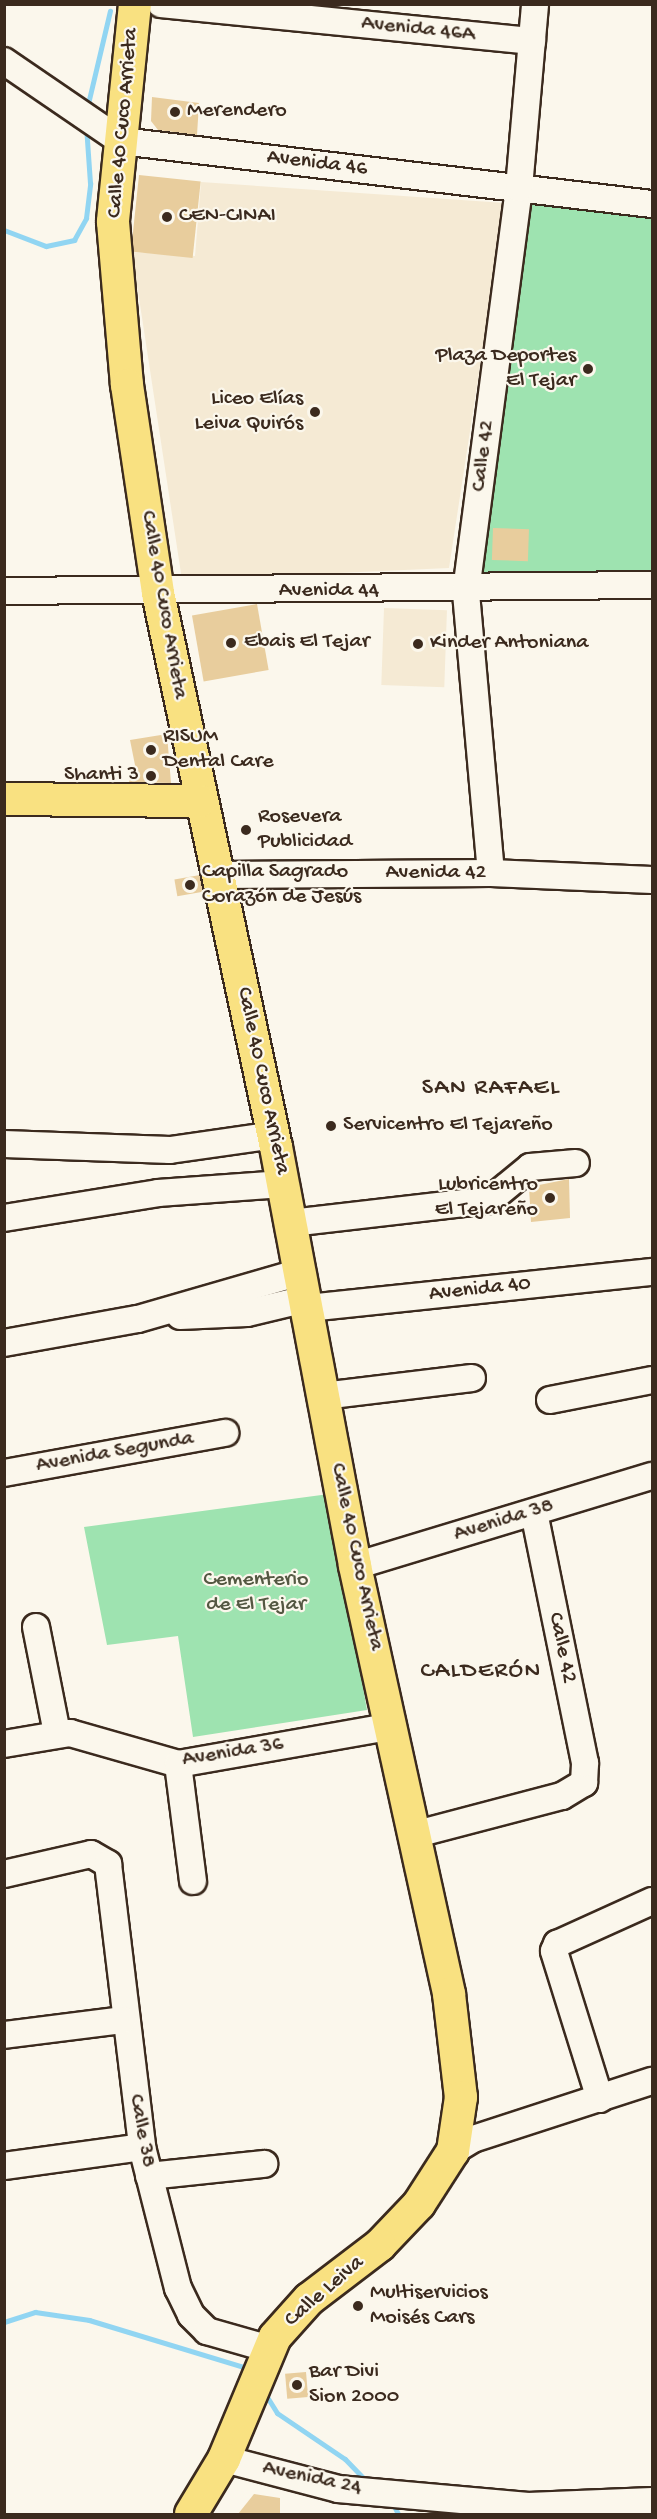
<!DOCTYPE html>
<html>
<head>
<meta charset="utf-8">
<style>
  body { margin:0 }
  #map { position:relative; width:657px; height:2519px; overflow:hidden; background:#fbf7ec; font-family:"Gochi Hand",sans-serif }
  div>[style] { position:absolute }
  .built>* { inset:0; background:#f5ead4; transform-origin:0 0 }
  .green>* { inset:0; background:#9ee3b0 }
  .stream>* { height:5px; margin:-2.5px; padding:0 2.5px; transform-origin:2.5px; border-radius:2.5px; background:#91d5f2 }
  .building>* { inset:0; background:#e8cd9d; transform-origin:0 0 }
  .roads { filter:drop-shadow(2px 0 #3b2a1e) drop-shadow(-2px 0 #3b2a1e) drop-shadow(0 2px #3b2a1e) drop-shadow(0 -2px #3b2a1e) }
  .minor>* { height:26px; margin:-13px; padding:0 13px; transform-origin:13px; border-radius:13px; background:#fbf7ec }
  .major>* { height:32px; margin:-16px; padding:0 16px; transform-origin:16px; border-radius:16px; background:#f9e181 }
  .dots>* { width:16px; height:16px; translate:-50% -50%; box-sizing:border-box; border:3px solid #fbf7ec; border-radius:50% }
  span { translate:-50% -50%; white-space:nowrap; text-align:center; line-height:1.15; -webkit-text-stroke:4.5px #fbf7ec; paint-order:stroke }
  .street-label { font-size:22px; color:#3b2a1e }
  .poi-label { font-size:22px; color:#3b2a1e }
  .left { translate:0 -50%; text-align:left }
  .right { translate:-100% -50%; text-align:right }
  .park-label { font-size:22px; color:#545842 }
  .neighbourhood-label { font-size:24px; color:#3b2a1e; letter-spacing:1.5px }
  .frame { position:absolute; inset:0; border:6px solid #3b2a1e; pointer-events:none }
</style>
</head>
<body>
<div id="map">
  <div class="built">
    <i style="clip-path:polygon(201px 182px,505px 203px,449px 568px,182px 580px,132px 252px,195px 256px)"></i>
    <i style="left:384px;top:608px;width:63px;height:77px;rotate:2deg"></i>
  </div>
  <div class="green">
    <i style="clip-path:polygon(524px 200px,652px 215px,652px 573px,479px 574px)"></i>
    <i style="clip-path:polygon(329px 1494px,367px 1710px,193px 1737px,178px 1636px,107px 1645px,84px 1527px)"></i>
  </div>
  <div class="stream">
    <i style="left:87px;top:108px;width:100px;rotate:-76.7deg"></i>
    <i style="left:4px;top:230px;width:45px;rotate:20.9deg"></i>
    <i style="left:46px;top:246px;width:29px;rotate:-12deg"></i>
    <i style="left:74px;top:240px;width:25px;rotate:-61deg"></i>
    <i style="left:86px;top:218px;width:35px;rotate:-83deg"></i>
    <i style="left:90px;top:183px;width:57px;rotate:-94deg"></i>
    <i style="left:4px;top:2322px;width:33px;rotate:-18deg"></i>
    <i style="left:35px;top:2312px;width:55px;rotate:8.4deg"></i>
    <i style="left:89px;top:2320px;width:168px;rotate:16.9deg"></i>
    <i style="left:264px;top:2392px;width:25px;rotate:58deg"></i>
    <i style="left:277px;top:2413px;width:82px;rotate:34.1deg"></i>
    <i style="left:345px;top:2459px;width:33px;rotate:46deg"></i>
    <i style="left:392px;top:2502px;width:13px;rotate:63deg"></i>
  </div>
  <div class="building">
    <i style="clip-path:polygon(152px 97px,199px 103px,197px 135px,158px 130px,151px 121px)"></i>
    <i style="left:139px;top:175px;width:62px;height:77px;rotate:6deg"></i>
    <i style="left:493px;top:528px;width:36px;height:32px;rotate:2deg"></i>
    <i style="left:257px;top:604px;width:67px;height:66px;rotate:80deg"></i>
    <i style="clip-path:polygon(167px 734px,171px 783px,129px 782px,135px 765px,130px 740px)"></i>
    <i style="left:200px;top:875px;width:17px;height:26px;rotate:80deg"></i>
    <i style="clip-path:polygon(569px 1179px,570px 1218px,531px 1222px,529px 1187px)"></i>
    <i style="left:306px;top:2372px;width:25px;height:21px;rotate:85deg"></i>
    <i style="clip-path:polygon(254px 2494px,280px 2498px,280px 2514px,238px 2514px)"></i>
  </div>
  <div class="roads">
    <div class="minor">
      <i style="left:161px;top:4px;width:373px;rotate:5.7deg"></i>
      <i style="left:4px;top:61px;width:142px;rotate:34.4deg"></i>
      <i style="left:121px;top:141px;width:535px;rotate:6.77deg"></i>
      <i style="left:4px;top:591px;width:648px;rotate:-0.53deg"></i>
      <i style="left:491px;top:873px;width:283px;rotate:-95.1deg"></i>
      <i style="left:466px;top:591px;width:406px;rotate:-82.5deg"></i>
      <i style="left:519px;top:188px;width:185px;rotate:-85deg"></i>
      <i style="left:219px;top:875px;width:272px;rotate:-0.4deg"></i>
      <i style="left:491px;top:873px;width:161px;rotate:2.5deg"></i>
      <i style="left:4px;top:1144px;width:166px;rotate:2.1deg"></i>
      <i style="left:170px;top:1150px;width:105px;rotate:-8.2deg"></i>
      <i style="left:4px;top:1218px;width:156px;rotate:-9.2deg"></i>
      <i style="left:158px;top:1193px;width:125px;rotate:-4.1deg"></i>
      <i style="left:291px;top:1223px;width:200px;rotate:-6.6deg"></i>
      <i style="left:490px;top:1200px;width:52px;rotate:-39.5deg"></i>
      <i style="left:530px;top:1167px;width:46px;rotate:-5deg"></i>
      <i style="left:308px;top:1308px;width:346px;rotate:-6deg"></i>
      <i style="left:180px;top:1316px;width:67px;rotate:-2.6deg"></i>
      <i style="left:247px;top:1313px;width:61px;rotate:-13.3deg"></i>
      <i style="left:4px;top:1343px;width:136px;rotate:-10.2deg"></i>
      <i style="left:138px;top:1319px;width:170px;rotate:-16.1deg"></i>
      <i style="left:323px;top:1396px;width:150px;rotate:-6.9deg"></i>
      <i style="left:550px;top:1400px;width:104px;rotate:-11.1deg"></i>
      <i style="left:4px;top:1473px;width:225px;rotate:-10.3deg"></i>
      <i style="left:355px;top:1566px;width:310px;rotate:-16.9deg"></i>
      <i style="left:36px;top:1627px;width:108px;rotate:78.8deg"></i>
      <i style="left:4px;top:1744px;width:67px;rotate:-9.5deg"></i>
      <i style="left:70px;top:1733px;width:112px;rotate:16deg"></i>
      <i style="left:178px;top:1764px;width:218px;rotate:-10deg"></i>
      <i style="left:178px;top:1764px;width:118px;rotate:82.7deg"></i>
      <i style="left:413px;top:1835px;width:154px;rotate:-14.7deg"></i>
      <i style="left:562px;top:1796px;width:26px;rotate:-31deg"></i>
      <i style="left:584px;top:1783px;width:20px;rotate:-87deg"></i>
      <i style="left:585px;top:1763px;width:255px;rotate:-101.5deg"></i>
      <i style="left:4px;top:1874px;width:89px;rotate:-12.9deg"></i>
      <i style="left:91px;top:1854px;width:20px;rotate:30deg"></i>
      <i style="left:108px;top:1864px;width:285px;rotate:83.1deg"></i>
      <i style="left:142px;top:2147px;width:146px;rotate:75.7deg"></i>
      <i style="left:178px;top:2288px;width:30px;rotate:64deg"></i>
      <i style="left:191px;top:2315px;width:23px;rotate:45deg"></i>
      <i style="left:207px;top:2331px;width:66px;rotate:15.9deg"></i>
      <i style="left:4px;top:2035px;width:120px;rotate:-7.2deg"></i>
      <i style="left:600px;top:2099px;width:155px;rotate:-107.3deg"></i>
      <i style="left:554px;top:1951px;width:8px;rotate:-67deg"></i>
      <i style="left:557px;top:1944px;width:104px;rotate:-24.4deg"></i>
      <i style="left:453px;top:2151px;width:23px;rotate:-31deg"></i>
      <i style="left:473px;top:2139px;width:188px;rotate:-18deg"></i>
      <i style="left:4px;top:2166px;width:139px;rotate:-7.8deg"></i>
      <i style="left:149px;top:2176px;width:116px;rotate:-6deg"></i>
      <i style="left:224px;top:2459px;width:118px;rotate:14.7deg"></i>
      <i style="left:338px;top:2489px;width:191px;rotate:5.1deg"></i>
      <i style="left:528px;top:2506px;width:124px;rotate:-2.3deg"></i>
    </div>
    <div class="major">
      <i style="left:135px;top:4px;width:219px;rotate:95.8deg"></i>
      <i style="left:113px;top:222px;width:164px;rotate:85.1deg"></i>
      <i style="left:127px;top:385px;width:210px;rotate:81.5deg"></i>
      <i style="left:158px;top:593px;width:566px;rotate:77.98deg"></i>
      <i style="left:276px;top:1147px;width:426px;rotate:79.3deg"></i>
      <i style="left:355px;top:1566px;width:438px;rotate:77.6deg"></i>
      <i style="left:449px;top:1994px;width:104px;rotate:83.4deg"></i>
      <i style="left:461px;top:2097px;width:55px;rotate:98.4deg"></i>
      <i style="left:453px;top:2151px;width:63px;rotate:122.7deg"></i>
      <i style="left:419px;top:2204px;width:57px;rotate:133.6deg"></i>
      <i style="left:380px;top:2245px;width:89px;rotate:142.7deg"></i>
      <i style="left:309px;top:2299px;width:51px;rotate:131.8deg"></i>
      <i style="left:275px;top:2337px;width:132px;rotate:112.7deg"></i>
      <i style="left:224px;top:2459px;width:64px;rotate:121deg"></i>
      <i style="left:4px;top:799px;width:196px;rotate:0.6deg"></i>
    </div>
  </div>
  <div class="dots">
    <i style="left:175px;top:112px;background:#3b2a1e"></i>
    <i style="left:167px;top:217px;background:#3b2a1e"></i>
    <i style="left:588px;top:369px;background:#3b2a1e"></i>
    <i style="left:315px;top:412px;background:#3b2a1e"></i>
    <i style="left:231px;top:643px;background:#3b2a1e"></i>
    <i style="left:418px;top:644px;background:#3b2a1e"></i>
    <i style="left:151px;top:750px;background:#3b2a1e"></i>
    <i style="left:151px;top:776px;background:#3b2a1e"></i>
    <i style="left:246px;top:830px;background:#3b2a1e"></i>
    <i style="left:190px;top:885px;background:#3b2a1e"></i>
    <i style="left:331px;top:1126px;background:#3b2a1e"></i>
    <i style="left:550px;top:1198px;background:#3b2a1e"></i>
    <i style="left:358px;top:2306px;background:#3b2a1e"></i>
    <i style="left:297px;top:2385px;background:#3b2a1e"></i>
  </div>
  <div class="street-label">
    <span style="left:418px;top:30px;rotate:6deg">Avenida 46A</span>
    <span style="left:124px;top:123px;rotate:-85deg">Calle 40 Cuco Arrieta</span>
    <span style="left:317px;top:164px;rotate:7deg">Avenida 46</span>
    <span style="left:484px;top:456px;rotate:-83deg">Calle 42</span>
    <span style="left:329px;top:592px">Avenida 44</span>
    <span style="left:163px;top:605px;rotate:80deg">Calle 40 Cuco Arrieta</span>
    <span style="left:436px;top:874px">Avenida 42</span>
    <span style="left:262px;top:1081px;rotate:78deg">Calle 40 Cuco Arrieta</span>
    <span style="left:480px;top:1290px;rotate:-6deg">Avenida 40</span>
    <span style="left:115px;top:1453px;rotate:-10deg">Avenida Segunda</span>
    <span style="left:504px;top:1521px;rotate:-17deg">Avenida 38</span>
    <span style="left:356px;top:1557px;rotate:78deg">Calle 40 Cuco Arrieta</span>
    <span style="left:561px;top:1648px;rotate:78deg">Calle 42</span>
    <span style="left:233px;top:1753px;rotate:-9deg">Avenida 36</span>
    <span style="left:141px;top:2131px;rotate:80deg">Calle 38</span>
    <span style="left:325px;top:2292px;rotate:-41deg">Calle Leiva</span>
    <span style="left:312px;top:2479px;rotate:12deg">Avenida 24</span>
  </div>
  <div class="poi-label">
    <span class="left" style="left:187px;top:112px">Merendero</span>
    <span class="left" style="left:179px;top:217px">CEN-CINAI</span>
    <span class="right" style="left:576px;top:369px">Plaza Deportes<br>El Tejar</span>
    <span class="right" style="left:303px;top:412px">Liceo Elías<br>Leiva Quirós</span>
    <span class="left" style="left:244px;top:643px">Ebais El Tejar</span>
    <span class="left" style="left:430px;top:644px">Kinder Antoniana</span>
    <span class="left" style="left:163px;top:750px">RISUM<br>Dental Care</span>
    <span class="right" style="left:139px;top:776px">Shanti 3</span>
    <span class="left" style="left:258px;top:830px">Rosevera<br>Publicidad</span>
    <span class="left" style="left:202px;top:885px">Capilla Sagrado<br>Corazón de Jesús</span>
    <span class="left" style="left:343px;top:1126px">Servicentro El Tejareño</span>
    <span class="right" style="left:538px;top:1198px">Lubricentro<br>El Tejareño</span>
    <span class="left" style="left:370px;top:2306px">Multiservicios<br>Moisés Cars</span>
    <span class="left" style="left:309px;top:2385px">Bar Divi<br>Sion 2000</span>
  </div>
  <div class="park-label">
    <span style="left:256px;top:1593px">Cementerio<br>de El Tejar</span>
  </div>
  <div class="neighbourhood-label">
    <span style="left:491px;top:1089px">SAN RAFAEL</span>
    <span style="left:481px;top:1672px">CALDERÓN</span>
  </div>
  <div class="frame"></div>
</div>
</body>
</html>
